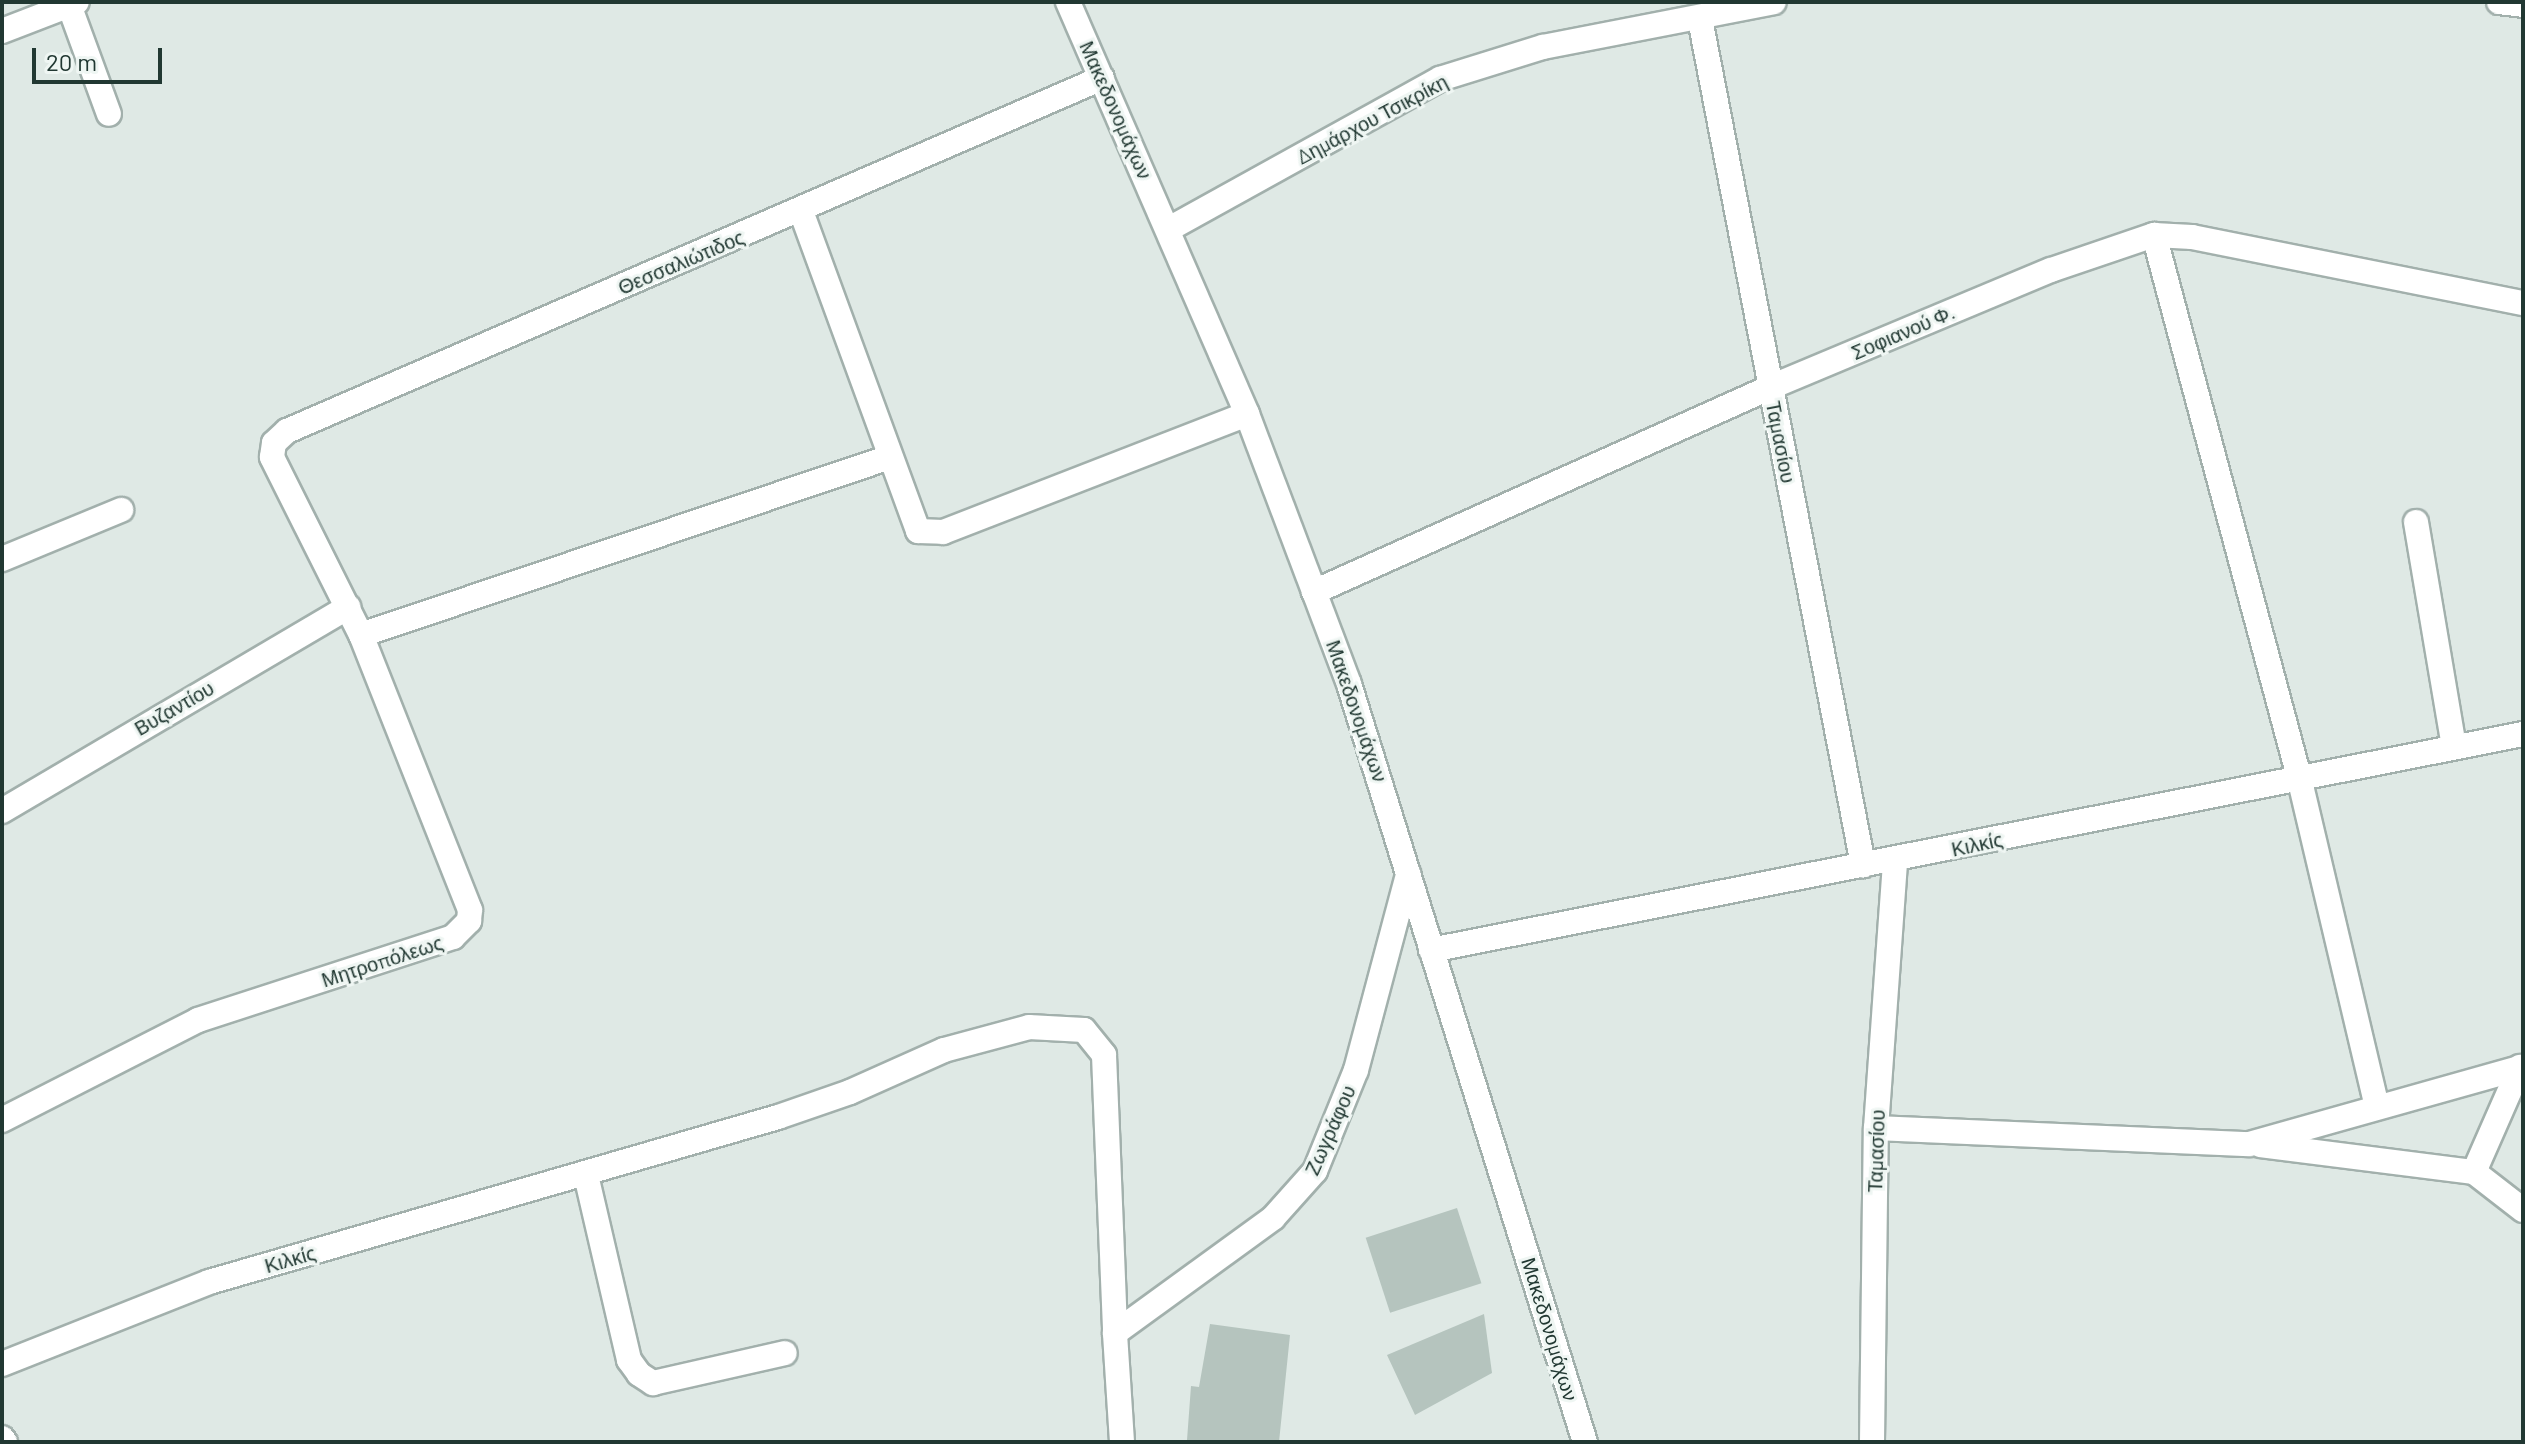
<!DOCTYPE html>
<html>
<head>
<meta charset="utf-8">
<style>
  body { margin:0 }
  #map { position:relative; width:2525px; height:1444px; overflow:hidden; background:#dfe9e5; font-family:Barlow,sans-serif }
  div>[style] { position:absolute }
  .building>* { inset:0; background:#b5c4be; transform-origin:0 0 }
  .roads { filter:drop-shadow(2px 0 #a2b0ac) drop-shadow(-2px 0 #a2b0ac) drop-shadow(0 2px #a2b0ac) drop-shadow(0 -2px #a2b0ac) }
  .minor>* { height:24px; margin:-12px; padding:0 12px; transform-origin:12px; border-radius:12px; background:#fff }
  span { translate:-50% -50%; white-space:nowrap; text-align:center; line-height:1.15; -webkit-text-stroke:6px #eff6f3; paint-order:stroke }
  .street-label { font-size:20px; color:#213832 }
  .frame { position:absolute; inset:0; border:4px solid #213832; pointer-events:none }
  .scale { position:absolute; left:32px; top:48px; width:130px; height:36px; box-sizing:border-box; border:4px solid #213832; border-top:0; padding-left:10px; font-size:24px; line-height:28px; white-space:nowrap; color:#213832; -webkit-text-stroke:6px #eff6f3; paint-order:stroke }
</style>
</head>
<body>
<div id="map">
  <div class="building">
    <i style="left:1457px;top:1208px;width:79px;height:96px;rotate:72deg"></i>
    <i style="clip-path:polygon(1484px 1314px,1492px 1373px,1415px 1415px,1387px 1355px)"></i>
    <i style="clip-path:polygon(1210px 1324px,1290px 1335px,1279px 1442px,1187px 1440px,1191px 1386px,1199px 1387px)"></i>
  </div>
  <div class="roads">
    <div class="minor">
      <i style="left:68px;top:2px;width:119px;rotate:69.9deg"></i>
      <i style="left:1068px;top:2px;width:449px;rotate:66.5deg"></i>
      <i style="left:1247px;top:414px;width:289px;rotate:69.3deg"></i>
      <i style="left:1349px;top:684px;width:794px;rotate:72.71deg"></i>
      <i style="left:2499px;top:2px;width:24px;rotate:7deg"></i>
      <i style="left:1700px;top:19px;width:862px;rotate:79.09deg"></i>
      <i style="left:2px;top:31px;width:80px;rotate:-21.1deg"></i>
      <i style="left:801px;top:211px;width:341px;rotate:69.9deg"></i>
      <i style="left:918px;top:531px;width:25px;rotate:2deg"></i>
      <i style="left:943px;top:532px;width:326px;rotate:-21.2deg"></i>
      <i style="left:1169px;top:229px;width:310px;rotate:-29deg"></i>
      <i style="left:1440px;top:79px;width:108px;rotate:-17.3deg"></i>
      <i style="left:1543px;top:47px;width:235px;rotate:-11deg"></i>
      <i style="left:2154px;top:235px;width:561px;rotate:75.02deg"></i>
      <i style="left:2299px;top:777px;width:339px;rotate:76.7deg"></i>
      <i style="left:2416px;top:522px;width:228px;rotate:80.4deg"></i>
      <i style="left:2px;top:559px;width:129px;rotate:-22.4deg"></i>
      <i style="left:1314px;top:592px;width:501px;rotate:-24.16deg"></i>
      <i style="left:1771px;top:387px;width:303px;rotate:-22.7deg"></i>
      <i style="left:2051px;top:270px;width:109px;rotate:-18.8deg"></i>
      <i style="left:2154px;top:235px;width:38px;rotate:3deg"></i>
      <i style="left:2192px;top:237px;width:338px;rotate:11.3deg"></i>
      <i style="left:361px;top:635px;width:558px;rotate:-18.6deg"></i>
      <i style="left:2px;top:811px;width:402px;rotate:-30.5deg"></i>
      <i style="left:1431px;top:950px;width:1113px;rotate:-11.19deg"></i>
      <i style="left:2px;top:1120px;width:220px;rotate:-27deg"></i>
      <i style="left:198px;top:1020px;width:268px;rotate:-18deg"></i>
      <i style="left:453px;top:937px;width:23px;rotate:-45deg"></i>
      <i style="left:469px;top:921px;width:11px;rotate:-85deg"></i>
      <i style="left:470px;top:910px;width:296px;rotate:-111.6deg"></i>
      <i style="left:361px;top:635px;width:199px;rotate:-116.6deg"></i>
      <i style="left:272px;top:457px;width:14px;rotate:-82deg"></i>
      <i style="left:274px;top:443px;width:18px;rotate:-43deg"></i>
      <i style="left:287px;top:431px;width:888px;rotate:-23.42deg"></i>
      <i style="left:1876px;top:1128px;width:373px;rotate:2.5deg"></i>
      <i style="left:2249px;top:1144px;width:285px;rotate:-15.7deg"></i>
      <i style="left:2260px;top:1145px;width:216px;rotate:7.2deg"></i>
      <i style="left:2474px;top:1172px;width:62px;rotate:37.8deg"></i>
      <i style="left:2474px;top:1172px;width:115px;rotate:-66.3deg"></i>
      <i style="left:586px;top:1175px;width:190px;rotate:76.9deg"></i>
      <i style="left:629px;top:1360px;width:17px;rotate:54deg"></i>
      <i style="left:639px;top:1374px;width:17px;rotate:33deg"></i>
      <i style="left:653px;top:1383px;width:135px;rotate:-12.8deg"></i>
      <i style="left:2px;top:1364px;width:223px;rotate:-21.6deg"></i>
      <i style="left:209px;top:1282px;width:592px;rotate:-16.17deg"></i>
      <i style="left:778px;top:1117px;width:76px;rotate:-19.1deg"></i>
      <i style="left:850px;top:1092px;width:103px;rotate:-24.1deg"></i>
      <i style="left:944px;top:1050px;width:88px;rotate:-15.1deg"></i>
      <i style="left:1029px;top:1027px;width:55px;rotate:3.1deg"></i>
      <i style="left:1084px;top:1030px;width:32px;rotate:51deg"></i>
      <i style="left:1104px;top:1055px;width:278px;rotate:87.7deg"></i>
      <i style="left:2px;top:1438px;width:5px;rotate:53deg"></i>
      <i style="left:1122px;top:1442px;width:109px;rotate:-93.7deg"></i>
      <i style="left:1115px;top:1333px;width:195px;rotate:-36deg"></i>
      <i style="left:1273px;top:1218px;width:63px;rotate:-48.2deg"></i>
      <i style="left:1315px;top:1171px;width:109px;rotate:-67.9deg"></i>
      <i style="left:1356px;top:1070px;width:203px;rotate:-75.1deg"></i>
      <i style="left:1872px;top:1442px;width:314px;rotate:-89.3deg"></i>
      <i style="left:1876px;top:1128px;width:268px;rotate:-85.9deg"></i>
    </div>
  </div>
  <div class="street-label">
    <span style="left:1116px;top:110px;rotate:66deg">Μακεδονομάχων</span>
    <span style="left:1372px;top:119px;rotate:-28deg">Δημάρχου Τσικρίκη</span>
    <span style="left:681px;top:262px;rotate:-23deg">Θεσσαλιώτιδος</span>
    <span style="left:1903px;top:332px;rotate:-23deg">Σοφιανού Φ.</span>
    <span style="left:1781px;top:442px;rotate:79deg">Ταμασίου</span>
    <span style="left:174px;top:708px;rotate:-30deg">Βυζαντίου</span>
    <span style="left:1357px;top:711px;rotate:71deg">Μακεδονομάχων</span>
    <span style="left:1977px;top:844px;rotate:-12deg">Κιλκίς</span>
    <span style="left:382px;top:961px;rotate:-18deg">Μητροπόλεως</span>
    <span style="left:1330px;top:1130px;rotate:-66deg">Ζωγράφου</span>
    <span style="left:1876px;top:1151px;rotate:-88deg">Ταμασίου</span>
    <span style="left:290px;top:1259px;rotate:-16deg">Κιλκίς</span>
    <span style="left:1550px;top:1329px;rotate:73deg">Μακεδονομάχων</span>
  </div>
  <div class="frame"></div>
  <div class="scale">20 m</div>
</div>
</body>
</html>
